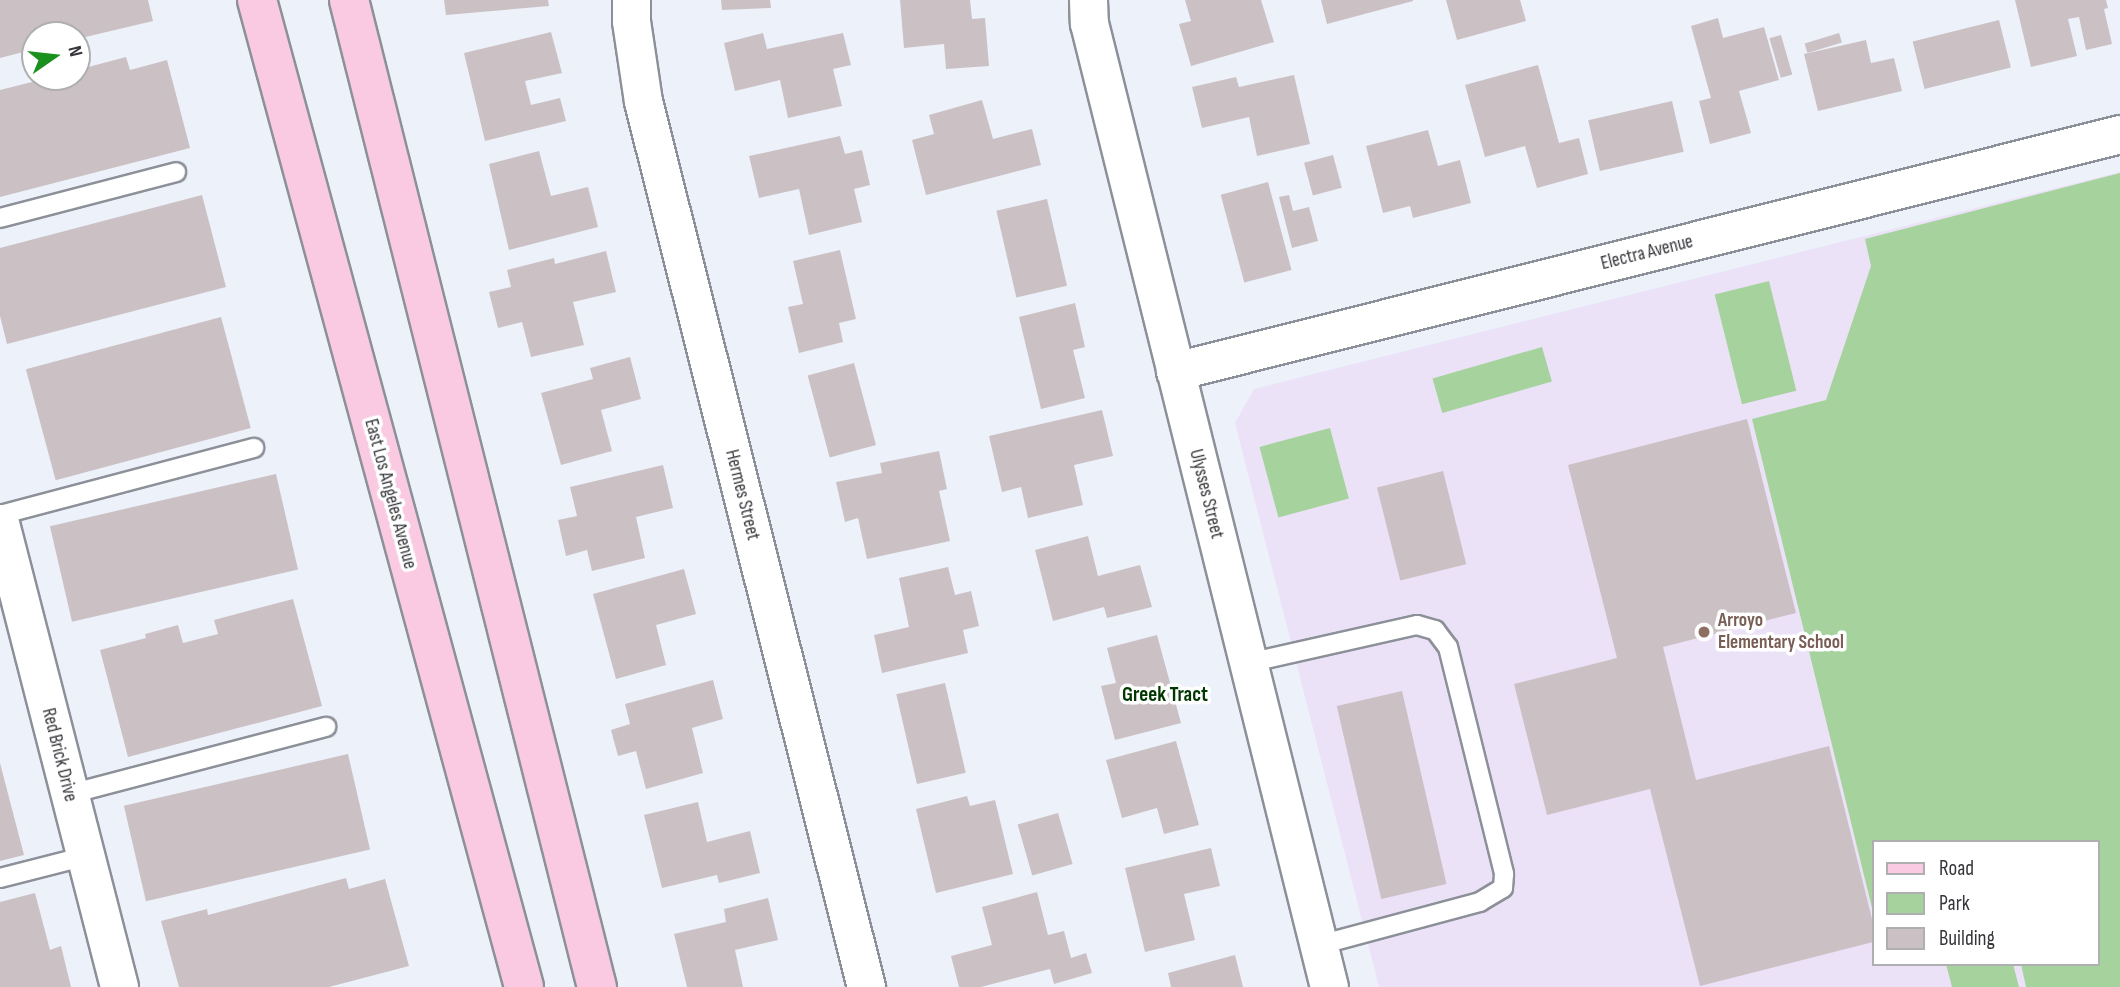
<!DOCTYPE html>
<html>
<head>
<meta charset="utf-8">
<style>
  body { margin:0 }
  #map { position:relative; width:2120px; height:987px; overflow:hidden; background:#edf1fa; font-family:"Sofia Sans Condensed",sans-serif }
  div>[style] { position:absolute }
  .education>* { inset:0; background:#ece2f7 }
  .green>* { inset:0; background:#a5d29d; transform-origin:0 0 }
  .building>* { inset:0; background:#cbc1c5; transform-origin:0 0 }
  .roads { filter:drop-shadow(2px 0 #8c9098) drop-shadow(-2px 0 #8c9098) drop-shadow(0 2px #8c9098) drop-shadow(0 -2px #8c9098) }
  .lane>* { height:18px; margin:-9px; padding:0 9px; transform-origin:9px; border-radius:9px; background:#fff }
  .street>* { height:37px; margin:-18.5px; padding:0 18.5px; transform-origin:18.5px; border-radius:18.5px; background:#fff }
  .primary>* { height:38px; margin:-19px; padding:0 19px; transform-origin:19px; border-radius:19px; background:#facae2 }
  .dots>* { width:19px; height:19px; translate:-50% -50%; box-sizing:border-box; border:4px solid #fff; border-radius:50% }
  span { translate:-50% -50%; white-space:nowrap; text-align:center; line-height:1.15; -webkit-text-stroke:7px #fff; paint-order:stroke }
  .street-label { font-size:19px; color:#35363a }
  .education-label { font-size:19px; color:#785e54; font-weight:700 }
  .left { translate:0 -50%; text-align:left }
  .neighbourhood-label { font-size:21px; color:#003700; font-weight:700 }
  .legend { position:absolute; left:1872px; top:840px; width:228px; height:126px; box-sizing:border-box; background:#fff; border:2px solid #aeafb0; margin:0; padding:9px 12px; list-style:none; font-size:21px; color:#35363a }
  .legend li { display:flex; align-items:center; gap:14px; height:35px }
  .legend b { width:35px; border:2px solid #aeafb0 }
  .north { position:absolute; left:21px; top:21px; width:70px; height:70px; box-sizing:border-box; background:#fff; border:2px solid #aeafb0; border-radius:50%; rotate:76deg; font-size:19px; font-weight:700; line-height:28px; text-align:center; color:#35363a }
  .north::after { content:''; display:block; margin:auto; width:24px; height:32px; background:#1a911e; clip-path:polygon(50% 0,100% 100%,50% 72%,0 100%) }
</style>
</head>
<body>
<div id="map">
  <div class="education">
    <i style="clip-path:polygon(evenodd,2120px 172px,2120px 987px,1379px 987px,1235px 423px,1254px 389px,2120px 172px,1873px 842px,2097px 842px,2097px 964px,1873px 964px,1873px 842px)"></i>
  </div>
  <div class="green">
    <i style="clip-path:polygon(2120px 173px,2120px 987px,2026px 987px,2021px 964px,2097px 964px,2097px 842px,1873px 842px,1873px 912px,1752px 419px,1826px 400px,1871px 266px,1865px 239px)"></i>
    <i style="left:1769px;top:281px;width:113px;height:56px;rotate:76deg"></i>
    <i style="left:1542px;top:347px;width:36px;height:114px;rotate:74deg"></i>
    <i style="left:1330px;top:428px;width:73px;height:73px;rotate:75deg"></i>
    <i style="clip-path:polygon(1946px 964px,2013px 964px,2019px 987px,1952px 987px)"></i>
  </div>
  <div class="building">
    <i style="clip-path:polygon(0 0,148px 0,153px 21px,77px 39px,77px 35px,35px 35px,35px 49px,0 58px)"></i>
    <i style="clip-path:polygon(444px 0,548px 0,549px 6px,446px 15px)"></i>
    <i style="clip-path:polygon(721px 0,770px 0,771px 8px,722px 10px)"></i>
    <i style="clip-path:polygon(900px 0,970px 0,972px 19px,985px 18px,989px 66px,946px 69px,944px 44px,904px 48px)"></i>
    <i style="clip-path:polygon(1185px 0,1261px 0,1274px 42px,1191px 66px,1179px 24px,1191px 21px)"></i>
    <i style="clip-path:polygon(1321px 0,1413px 0,1413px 1px,1327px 24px)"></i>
    <i style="clip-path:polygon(1446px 0,1520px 0,1526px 21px,1457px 40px)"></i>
    <i style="clip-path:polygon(2015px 0,2106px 0,2108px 8px,2104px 9px,2112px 44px,2086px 50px,2079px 17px,2068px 19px,2077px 56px,2031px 67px)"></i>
    <i style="clip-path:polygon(1718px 18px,1723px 38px,1764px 27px,1779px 80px,1739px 91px,1751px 133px,1710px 144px,1699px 101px,1711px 98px,1691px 26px)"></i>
    <i style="left:1999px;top:20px;width:49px;height:89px;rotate:76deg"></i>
    <i style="clip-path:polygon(551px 32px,562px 73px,525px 81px,531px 105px,560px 98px,566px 121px,485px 141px,464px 53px)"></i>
    <i style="clip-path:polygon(763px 33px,767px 49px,843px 33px,851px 65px,833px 69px,842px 106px,788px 118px,780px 80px,735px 91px,724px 43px)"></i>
    <i style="left:1839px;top:33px;width:10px;height:36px;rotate:73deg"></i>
    <i style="left:1781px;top:35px;width:41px;height:12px;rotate:74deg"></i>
    <i style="clip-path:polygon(1866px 40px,1871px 63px,1894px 58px,1902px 91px,1818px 111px,1804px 54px)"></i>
    <i style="clip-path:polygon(126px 57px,130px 70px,167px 60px,190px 148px,0 197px,0 90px,52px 77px,77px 77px,77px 70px)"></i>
    <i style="clip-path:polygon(1538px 65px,1559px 143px,1579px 138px,1588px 174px,1537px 188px,1525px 146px,1485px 157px,1465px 85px)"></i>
    <i style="clip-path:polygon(1294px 75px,1310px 144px,1257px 156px,1249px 117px,1202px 128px,1192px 87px,1236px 77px,1239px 87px)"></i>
    <i style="clip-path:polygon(982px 100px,993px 139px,1032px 129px,1041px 165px,926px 195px,912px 140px,934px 134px,929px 115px)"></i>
    <i style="left:1672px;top:101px;width:52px;height:86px;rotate:77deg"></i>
    <i style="clip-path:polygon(1428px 130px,1438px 166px,1460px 160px,1471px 203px,1413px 218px,1410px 206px,1383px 213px,1366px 146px)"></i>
    <i style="clip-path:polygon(840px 136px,845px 154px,862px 150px,870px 185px,854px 189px,862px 222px,809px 235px,799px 189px,759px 198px,749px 156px)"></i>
    <i style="clip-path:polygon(539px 151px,551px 196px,588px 187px,598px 227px,509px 250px,489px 164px)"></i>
    <i style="left:1333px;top:155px;width:34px;height:30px;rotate:75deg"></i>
    <i style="left:1268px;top:182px;width:91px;height:49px;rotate:75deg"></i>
    <i style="clip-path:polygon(202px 195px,226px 287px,7px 344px,0 316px,0 248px)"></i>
    <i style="clip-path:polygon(1289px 195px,1293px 211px,1309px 207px,1318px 241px,1292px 248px,1279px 197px)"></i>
    <i style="left:1047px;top:199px;width:89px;height:52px;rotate:77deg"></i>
    <i style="clip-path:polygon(840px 250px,856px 319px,839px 323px,843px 342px,799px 353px,788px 307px,803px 304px,793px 261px)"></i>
    <i style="clip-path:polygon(606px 251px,616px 292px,573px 302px,584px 345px,531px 357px,522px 322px,498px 328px,489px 292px,511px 287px,507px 270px,554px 258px,555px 264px)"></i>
    <i style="clip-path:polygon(1075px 303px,1085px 347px,1073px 350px,1085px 398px,1041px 409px,1019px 317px)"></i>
    <i style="left:221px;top:317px;width:115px;height:202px;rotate:75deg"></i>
    <i style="clip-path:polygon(630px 357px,641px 399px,601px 410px,612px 451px,561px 465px,541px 393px,593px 379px,590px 368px)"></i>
    <i style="left:854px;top:363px;width:85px;height:48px;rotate:75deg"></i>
    <i style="clip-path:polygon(1102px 410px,1113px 456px,1074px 465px,1083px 505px,1028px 518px,1021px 487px,1002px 492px,989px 436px)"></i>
    <i style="clip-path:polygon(1747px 419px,1796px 613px,1663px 647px,1696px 780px,1829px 746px,1873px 923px,1873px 942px,1700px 986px,1650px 789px,1547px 815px,1514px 684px,1617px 658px,1568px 465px)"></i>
    <i style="clip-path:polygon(939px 451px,947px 489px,939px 491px,950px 541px,867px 559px,858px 518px,845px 522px,836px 482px,882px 473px,880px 463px)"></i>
    <i style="clip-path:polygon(663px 465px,673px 508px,636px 517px,645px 558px,592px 571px,587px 550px,566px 556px,558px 520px,577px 516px,570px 487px)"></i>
    <i style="left:1443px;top:471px;width:96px;height:68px;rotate:76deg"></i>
    <i style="left:276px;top:474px;width:98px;height:232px;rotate:77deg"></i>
    <i style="clip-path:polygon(1088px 536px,1098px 576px,1140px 565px,1152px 607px,1107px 618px,1104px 607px,1053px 621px,1035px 550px)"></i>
    <i style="clip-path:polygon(948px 567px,955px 595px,971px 591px,979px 626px,963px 630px,968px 653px,882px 673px,874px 635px,909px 627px,899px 578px)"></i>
    <i style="clip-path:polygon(684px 569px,696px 614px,656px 625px,666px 665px,616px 679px,593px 594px)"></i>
    <i style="clip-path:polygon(293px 599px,322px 706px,128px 757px,100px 650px,146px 638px,145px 634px,178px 625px,183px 643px,218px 634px,214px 620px)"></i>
    <i style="clip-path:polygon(1157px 635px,1181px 723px,1115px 740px,1101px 686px,1116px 683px,1107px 648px)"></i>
    <i style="clip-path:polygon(713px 680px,723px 719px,692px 728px,703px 773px,646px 789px,636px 751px,618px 756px,611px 730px,630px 724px,625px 704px)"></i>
    <i style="left:945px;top:683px;width:92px;height:50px;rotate:77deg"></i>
    <i style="left:1402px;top:691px;width:198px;height:67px;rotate:77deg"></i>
    <i style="clip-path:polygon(1176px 741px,1199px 825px,1164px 834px,1157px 808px,1122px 818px,1106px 760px)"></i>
    <i style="left:348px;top:754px;width:98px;height:230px;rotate:77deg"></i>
    <i style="clip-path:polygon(0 763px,24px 855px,0 861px)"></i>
    <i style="clip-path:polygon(967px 796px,970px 806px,995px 800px,1013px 874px,936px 893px,916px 809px)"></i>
    <i style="clip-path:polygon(698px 802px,707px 842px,750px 831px,760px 873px,719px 883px,717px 875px,662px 888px,644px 815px)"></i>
    <i style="left:1058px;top:813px;width:53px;height:42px;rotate:74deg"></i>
    <i style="clip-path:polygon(1211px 848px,1220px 886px,1184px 894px,1195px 940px,1145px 952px,1125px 868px)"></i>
    <i style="clip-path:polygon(346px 878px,349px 889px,385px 879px,409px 966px,329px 987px,179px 987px,161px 921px,207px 909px,208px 915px)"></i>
    <i style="clip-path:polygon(1037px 892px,1048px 935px,1064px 931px,1071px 958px,1086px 953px,1092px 973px,1054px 984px,1050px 969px,981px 987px,959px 987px,951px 956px,992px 945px,982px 907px)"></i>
    <i style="clip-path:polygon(35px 893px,50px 950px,61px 946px,71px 987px,0 987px,0 902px)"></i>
    <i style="clip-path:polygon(768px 898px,778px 940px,735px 950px,743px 987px,687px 987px,674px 934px,726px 922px,724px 909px)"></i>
    <i style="clip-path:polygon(1235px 955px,1243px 987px,1171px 987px,1168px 973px)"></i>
  </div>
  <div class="roads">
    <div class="lane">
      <i style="left:0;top:218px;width:182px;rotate:-14.6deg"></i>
      <i style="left:0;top:515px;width:263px;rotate:-14.8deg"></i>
      <i style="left:1248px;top:663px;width:173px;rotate:-12.7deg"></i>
      <i style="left:1417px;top:625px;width:19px;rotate:16deg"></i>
      <i style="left:1435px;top:630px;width:21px;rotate:53deg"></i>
      <i style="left:1448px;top:647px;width:234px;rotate:76.1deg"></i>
      <i style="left:1504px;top:874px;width:14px;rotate:94deg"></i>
      <i style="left:1503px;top:888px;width:27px;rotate:149deg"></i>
      <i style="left:1480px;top:902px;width:167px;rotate:165deg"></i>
      <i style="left:70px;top:794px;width:265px;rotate:-14.7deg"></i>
      <i style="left:0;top:878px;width:89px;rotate:-14.3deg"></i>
    </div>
    <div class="street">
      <i style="left:631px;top:0;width:21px;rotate:90deg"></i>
      <i style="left:631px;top:21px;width:81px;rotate:81.5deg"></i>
      <i style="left:643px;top:101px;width:914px;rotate:75.87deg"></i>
      <i style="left:1088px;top:0;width:23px;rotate:88deg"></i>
      <i style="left:1089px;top:23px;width:993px;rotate:76.02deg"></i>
      <i style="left:1175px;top:371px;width:974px;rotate:-14.08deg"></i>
      <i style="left:0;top:523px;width:479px;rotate:75.6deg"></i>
    </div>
    <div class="primary">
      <i style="left:257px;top:0;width:1022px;rotate:74.86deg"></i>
      <i style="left:349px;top:0;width:1018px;rotate:75.9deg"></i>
    </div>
  </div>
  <div class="dots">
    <i style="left:1704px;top:632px;background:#8d6e63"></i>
  </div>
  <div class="street-label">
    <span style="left:1647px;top:253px;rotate:-14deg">Electra Avenue</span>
    <span style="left:390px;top:494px;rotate:75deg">East Los Angeles Avenue</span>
    <span style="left:1206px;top:494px;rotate:76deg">Ulysses Street</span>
    <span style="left:742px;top:495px;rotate:76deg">Hermes Street</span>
    <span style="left:59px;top:755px;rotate:76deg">Red Brick Drive</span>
  </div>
  <div class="education-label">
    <span class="left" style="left:1718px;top:632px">Arroyo<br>Elementary School</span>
  </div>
  <div class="neighbourhood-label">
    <span style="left:1165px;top:695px">Greek Tract</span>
  </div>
  <ul class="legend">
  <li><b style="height:9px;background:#facae2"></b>Road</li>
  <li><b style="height:19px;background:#a5d29d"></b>Park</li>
  <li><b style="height:19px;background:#cbc1c5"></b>Building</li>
  </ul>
  <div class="north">N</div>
</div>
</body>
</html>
